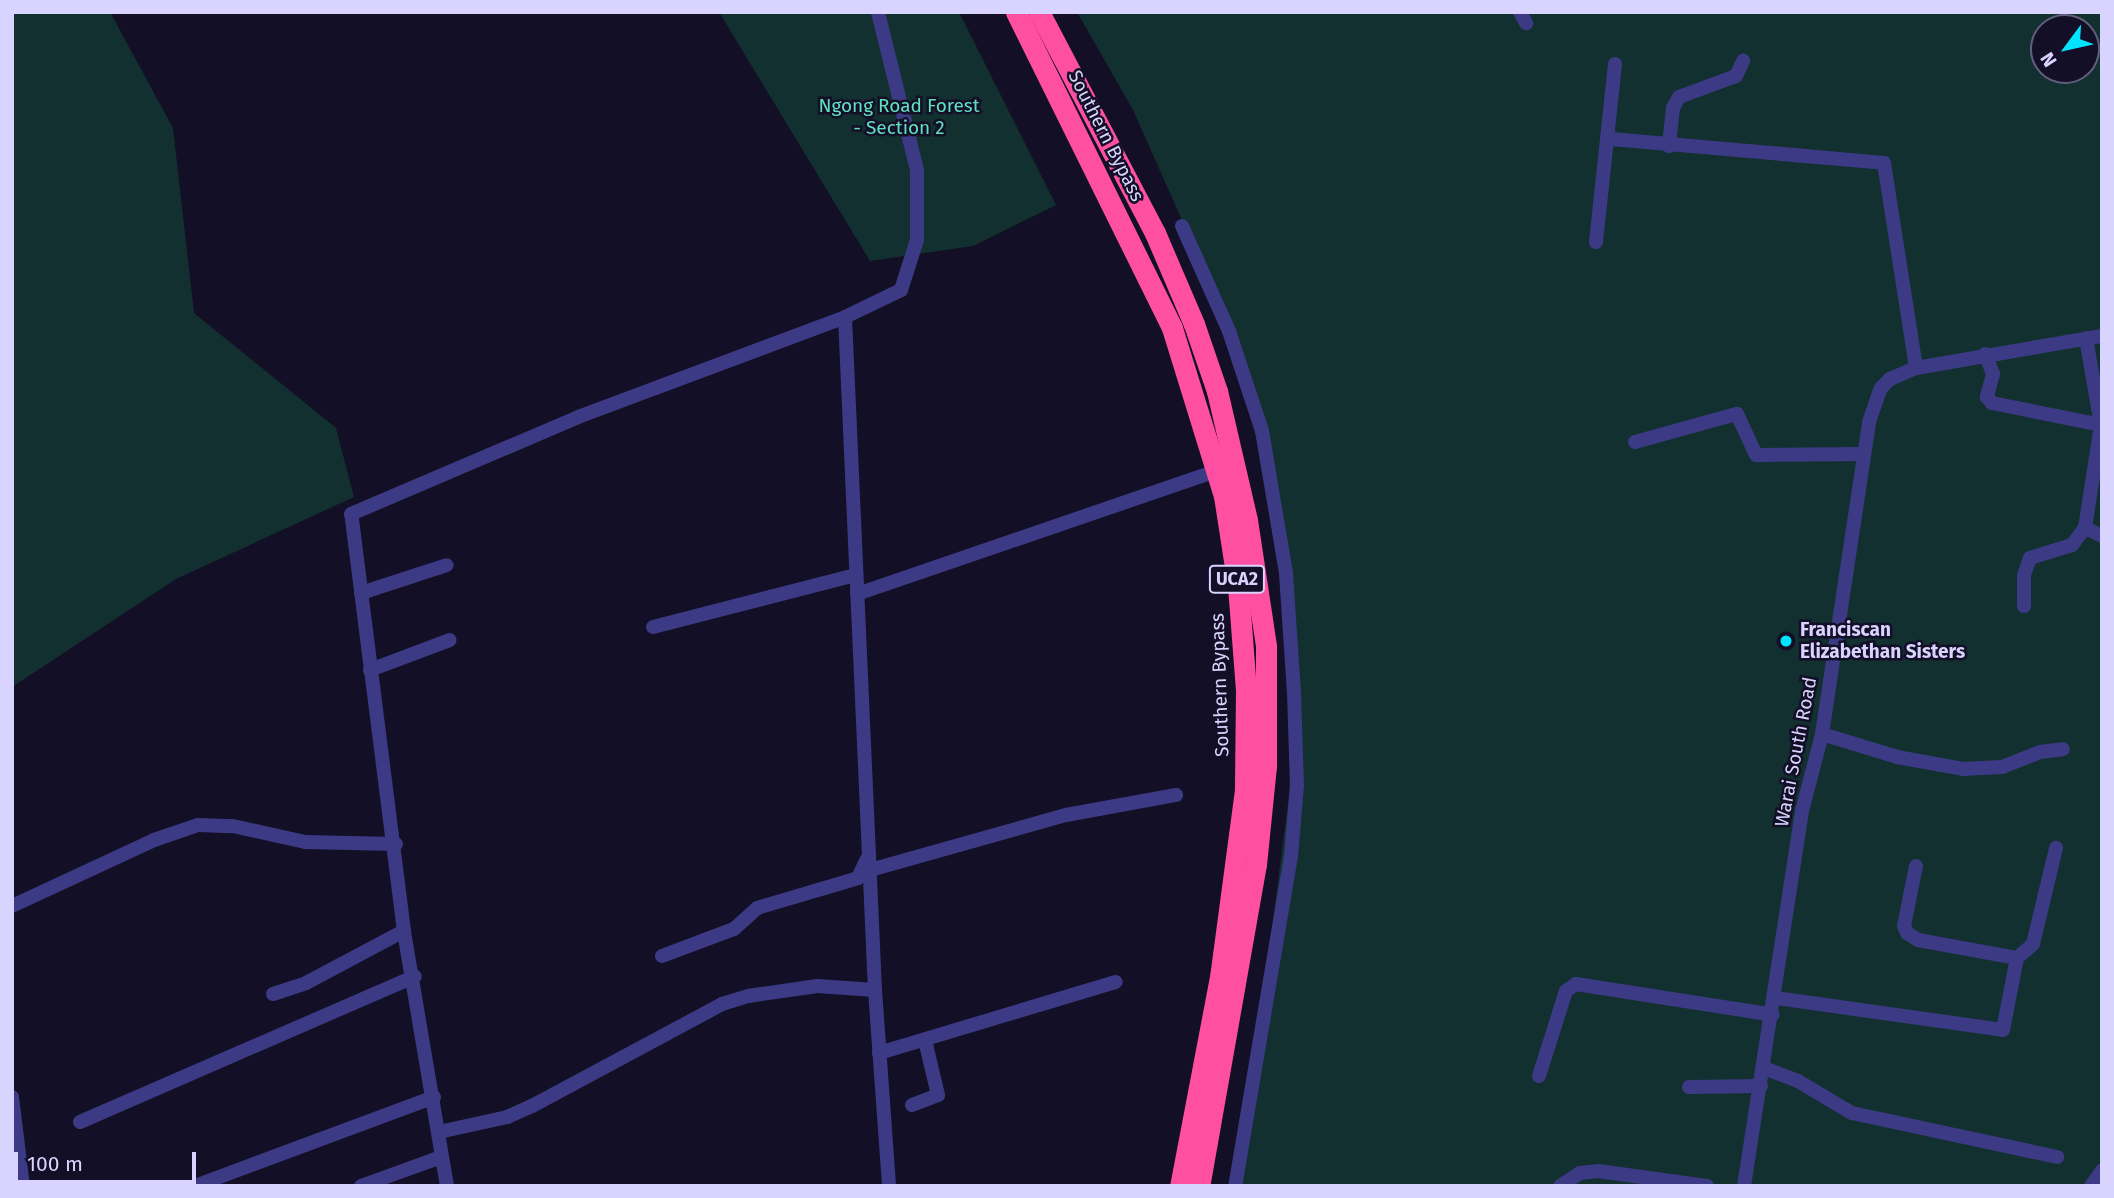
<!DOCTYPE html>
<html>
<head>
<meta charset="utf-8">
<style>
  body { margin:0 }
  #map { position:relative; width:2114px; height:1198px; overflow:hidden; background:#130f26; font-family:"Fira Sans",sans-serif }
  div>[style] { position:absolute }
  .green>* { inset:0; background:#12302f }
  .street>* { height:14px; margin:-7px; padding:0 7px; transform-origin:7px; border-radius:7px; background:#3d3a85 }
  .highway>* { height:21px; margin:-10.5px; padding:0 10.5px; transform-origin:10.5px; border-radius:10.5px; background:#ff4fa3 }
  .dots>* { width:19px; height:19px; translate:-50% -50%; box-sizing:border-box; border:4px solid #130f26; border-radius:50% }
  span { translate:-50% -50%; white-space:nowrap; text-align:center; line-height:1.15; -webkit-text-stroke:5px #130f26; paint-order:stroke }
  .shield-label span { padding:2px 5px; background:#130f26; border:2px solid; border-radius:5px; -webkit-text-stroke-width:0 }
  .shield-label { font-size:18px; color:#d9d4ff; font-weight:700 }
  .park-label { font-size:19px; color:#5fe0c0 }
  .street-label { font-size:19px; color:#d9d4ff }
  .poi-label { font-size:19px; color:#d9d4ff; font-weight:700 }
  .left { translate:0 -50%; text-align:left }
  .frame { position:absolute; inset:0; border:14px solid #d9d4ff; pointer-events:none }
  .north { position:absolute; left:2030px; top:14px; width:70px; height:70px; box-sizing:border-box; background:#130f26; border:2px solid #625e7d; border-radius:50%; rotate:237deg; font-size:19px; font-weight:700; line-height:28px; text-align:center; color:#d9d4ff }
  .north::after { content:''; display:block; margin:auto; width:24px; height:32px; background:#00e5ff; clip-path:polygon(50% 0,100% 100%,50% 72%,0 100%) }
  .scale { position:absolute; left:14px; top:1152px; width:182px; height:32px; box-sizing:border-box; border:4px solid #d9d4ff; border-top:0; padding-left:9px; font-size:21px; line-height:24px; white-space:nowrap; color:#d9d4ff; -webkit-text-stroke:5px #130f26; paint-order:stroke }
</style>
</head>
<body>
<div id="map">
  <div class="green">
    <i style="clip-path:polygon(12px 12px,110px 12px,173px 128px,194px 313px,336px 428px,354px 497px,176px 579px,12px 687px)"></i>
    <i style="clip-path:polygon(719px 12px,959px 12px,1056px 205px,973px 246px,870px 261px)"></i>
    <i style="clip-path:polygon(evenodd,1077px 12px,2102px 12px,2102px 1186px,1239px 1186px,1297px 733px,1292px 575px,1259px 417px,1186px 229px,1133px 110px,1077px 12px,2044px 28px,2086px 28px,2086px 70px,2044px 70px,2044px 28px)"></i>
  </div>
  <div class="street">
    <i style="left:1520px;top:12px;width:13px;rotate:61deg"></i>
    <i style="left:1611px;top:139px;width:274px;rotate:5deg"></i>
    <i style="left:1884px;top:163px;width:207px;rotate:81.1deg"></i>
    <i style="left:1669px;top:146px;width:38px;rotate:-84deg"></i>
    <i style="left:1673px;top:108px;width:13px;rotate:-61deg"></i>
    <i style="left:1679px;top:97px;width:61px;rotate:-20.2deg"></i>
    <i style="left:1736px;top:76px;width:17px;rotate:-65deg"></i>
    <i style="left:1182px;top:226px;width:115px;rotate:65.9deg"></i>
    <i style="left:1229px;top:331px;width:105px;rotate:71.7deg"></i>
    <i style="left:1262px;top:431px;width:144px;rotate:80.4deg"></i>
    <i style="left:1286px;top:573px;width:119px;rotate:86.2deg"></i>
    <i style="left:1294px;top:692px;width:93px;rotate:88.2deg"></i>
    <i style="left:1297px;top:785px;width:71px;rotate:94.8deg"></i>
    <i style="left:1291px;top:856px;width:335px;rotate:99.6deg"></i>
    <i style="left:1596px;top:242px;width:179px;rotate:-83.9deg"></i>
    <i style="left:845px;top:317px;width:674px;rotate:87.45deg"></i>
    <i style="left:875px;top:990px;width:196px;rotate:85.9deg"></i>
    <i style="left:1985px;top:354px;width:22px;rotate:68deg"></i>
    <i style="left:1993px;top:374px;width:24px;rotate:105deg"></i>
    <i style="left:1987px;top:397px;width:8px;rotate:50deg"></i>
    <i style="left:1992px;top:403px;width:111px;rotate:11.4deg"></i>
    <i style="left:1635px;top:442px;width:106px;rotate:-15.4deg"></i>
    <i style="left:1737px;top:414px;width:45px;rotate:65.1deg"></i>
    <i style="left:1756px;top:455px;width:108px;rotate:-0.5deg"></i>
    <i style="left:2085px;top:528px;width:19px;rotate:25deg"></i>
    <i style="left:361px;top:593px;width:90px;rotate:-18deg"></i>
    <i style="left:857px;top:594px;width:380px;rotate:-18.9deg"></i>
    <i style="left:2024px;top:606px;width:31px;rotate:-90deg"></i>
    <i style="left:2024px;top:575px;width:18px;rotate:-71deg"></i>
    <i style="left:2030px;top:558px;width:44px;rotate:-17.2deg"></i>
    <i style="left:2072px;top:545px;width:21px;rotate:-53deg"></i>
    <i style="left:2085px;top:528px;width:104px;rotate:-81.2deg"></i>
    <i style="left:2101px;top:425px;width:88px;rotate:-99.8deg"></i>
    <i style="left:653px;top:627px;width:210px;rotate:-14.4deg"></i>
    <i style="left:370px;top:670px;width:85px;rotate:-20.6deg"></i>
    <i style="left:1822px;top:734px;width:78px;rotate:17deg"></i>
    <i style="left:1897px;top:757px;width:67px;rotate:10.3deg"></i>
    <i style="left:1963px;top:769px;width:39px;rotate:-3deg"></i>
    <i style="left:2002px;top:767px;width:41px;rotate:-21.5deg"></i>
    <i style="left:2040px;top:752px;width:23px;rotate:-7deg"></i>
    <i style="left:1916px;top:866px;width:61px;rotate:101.3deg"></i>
    <i style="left:1904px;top:926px;width:8px;rotate:67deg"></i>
    <i style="left:1907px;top:933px;width:13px;rotate:32deg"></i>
    <i style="left:1918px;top:940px;width:101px;rotate:10.3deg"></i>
    <i style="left:870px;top:870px;width:204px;rotate:-15.7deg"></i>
    <i style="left:1066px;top:815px;width:112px;rotate:-10.3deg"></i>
    <i style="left:12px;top:906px;width:157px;rotate:-24.9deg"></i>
    <i style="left:154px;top:840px;width:46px;rotate:-18.8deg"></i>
    <i style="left:198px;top:825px;width:35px;rotate:2deg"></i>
    <i style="left:233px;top:826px;width:74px;rotate:12.5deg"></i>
    <i style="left:305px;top:842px;width:91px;rotate:1.3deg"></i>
    <i style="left:662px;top:956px;width:77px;rotate:-20.6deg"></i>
    <i style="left:734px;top:929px;width:31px;rotate:-42deg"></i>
    <i style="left:757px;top:908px;width:105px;rotate:-16.5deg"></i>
    <i style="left:858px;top:878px;width:21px;rotate:-65deg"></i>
    <i style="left:273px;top:994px;width:35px;rotate:-18deg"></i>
    <i style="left:306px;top:983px;width:111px;rotate:-28deg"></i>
    <i style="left:1776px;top:998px;width:229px;rotate:8deg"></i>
    <i style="left:2003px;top:1030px;width:73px;rotate:-79deg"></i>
    <i style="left:2017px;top:958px;width:21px;rotate:-41deg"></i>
    <i style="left:2033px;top:944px;width:99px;rotate:-76.5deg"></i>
    <i style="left:879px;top:1053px;width:247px;rotate:-16.7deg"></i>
    <i style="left:1764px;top:1068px;width:36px;rotate:21deg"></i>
    <i style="left:1798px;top:1081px;width:63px;rotate:30.7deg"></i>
    <i style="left:1852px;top:1113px;width:210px;rotate:12.1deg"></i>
    <i style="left:1539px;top:1076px;width:89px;rotate:-72.4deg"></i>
    <i style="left:1566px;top:991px;width:12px;rotate:-35deg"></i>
    <i style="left:1576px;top:984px;width:199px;rotate:8.9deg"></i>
    <i style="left:1689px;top:1087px;width:72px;rotate:-0.8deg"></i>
    <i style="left:12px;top:1097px;width:90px;rotate:83deg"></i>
    <i style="left:912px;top:1105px;width:28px;rotate:-21deg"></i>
    <i style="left:938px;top:1095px;width:57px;rotate:-103.3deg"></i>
    <i style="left:80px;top:1122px;width:365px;rotate:-23.5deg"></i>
    <i style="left:439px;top:1132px;width:70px;rotate:-12.4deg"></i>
    <i style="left:507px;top:1117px;width:27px;rotate:-24deg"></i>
    <i style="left:532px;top:1106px;width:216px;rotate:-28.2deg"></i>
    <i style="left:722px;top:1004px;width:27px;rotate:-17deg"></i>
    <i style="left:748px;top:996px;width:70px;rotate:-8.2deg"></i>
    <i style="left:817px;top:986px;width:58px;rotate:3.9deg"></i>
    <i style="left:195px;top:1186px;width:255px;rotate:-20.4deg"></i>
    <i style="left:361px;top:1186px;width:85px;rotate:-19.9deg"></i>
    <i style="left:447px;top:1186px;width:259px;rotate:-99.6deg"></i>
    <i style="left:404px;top:931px;width:420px;rotate:-97.2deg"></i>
    <i style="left:351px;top:514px;width:247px;rotate:-23.1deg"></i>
    <i style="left:578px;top:417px;width:285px;rotate:-20.5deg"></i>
    <i style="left:845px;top:317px;width:62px;rotate:-25.7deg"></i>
    <i style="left:901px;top:290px;width:52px;rotate:-72.3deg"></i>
    <i style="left:917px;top:240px;width:70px;rotate:-90deg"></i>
    <i style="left:917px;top:170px;width:163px;rotate:-103.9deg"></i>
    <i style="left:1560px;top:1186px;width:24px;rotate:-33deg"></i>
    <i style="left:1580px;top:1173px;width:18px;rotate:-6deg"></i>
    <i style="left:1598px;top:1171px;width:110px;rotate:7.8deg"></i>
    <i style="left:1744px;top:1186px;width:379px;rotate:-81.2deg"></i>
    <i style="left:1802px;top:811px;width:80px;rotate:-75.4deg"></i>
    <i style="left:1822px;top:734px;width:316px;rotate:-81.4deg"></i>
    <i style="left:1869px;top:422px;width:36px;rotate:-71deg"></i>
    <i style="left:1881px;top:388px;width:13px;rotate:-45deg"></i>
    <i style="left:1890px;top:379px;width:28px;rotate:-23deg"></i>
    <i style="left:1916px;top:368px;width:189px;rotate:-9.8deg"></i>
    <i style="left:2091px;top:1186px;width:19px;rotate:-55deg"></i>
  </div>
  <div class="highway">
    <i style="left:1016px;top:12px;width:352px;rotate:63.7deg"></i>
    <i style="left:1172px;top:328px;width:176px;rotate:72.8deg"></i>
    <i style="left:1224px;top:496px;width:91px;rotate:81.2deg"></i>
    <i style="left:1238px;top:586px;width:104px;rotate:85.6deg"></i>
    <i style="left:1246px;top:690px;width:100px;rotate:90.6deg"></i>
    <i style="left:1245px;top:790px;width:189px;rotate:97.6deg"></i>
    <i style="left:1220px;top:977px;width:213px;rotate:100.8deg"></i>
    <i style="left:1039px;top:12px;width:250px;rotate:62.3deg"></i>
    <i style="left:1155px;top:233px;width:99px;rotate:66.8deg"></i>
    <i style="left:1194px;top:324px;width:71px;rotate:71.1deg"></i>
    <i style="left:1217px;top:391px;width:132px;rotate:76.9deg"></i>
    <i style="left:1247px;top:520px;width:127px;rotate:81.4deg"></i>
    <i style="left:1266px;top:646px;width:120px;rotate:90deg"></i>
    <i style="left:1266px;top:766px;width:99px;rotate:95.8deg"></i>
    <i style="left:1256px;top:864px;width:327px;rotate:100deg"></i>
  </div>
  <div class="dots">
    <i style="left:1786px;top:641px;background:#00e5ff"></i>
  </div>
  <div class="shield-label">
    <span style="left:1237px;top:579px">UCA2</span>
  </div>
  <div class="park-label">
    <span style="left:899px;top:117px">Ngong Road Forest<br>- Section 2</span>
  </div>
  <div class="street-label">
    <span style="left:1106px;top:136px;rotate:63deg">Southern Bypass</span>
    <span style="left:1220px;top:685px;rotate:-92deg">Southern Bypass</span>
    <span style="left:1796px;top:752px;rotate:-79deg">Warai South Road</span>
  </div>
  <div class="poi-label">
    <span class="left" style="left:1800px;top:641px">Franciscan<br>Elizabethan Sisters</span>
  </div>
  <div class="frame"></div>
  <div class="north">N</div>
  <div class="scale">100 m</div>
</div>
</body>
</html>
